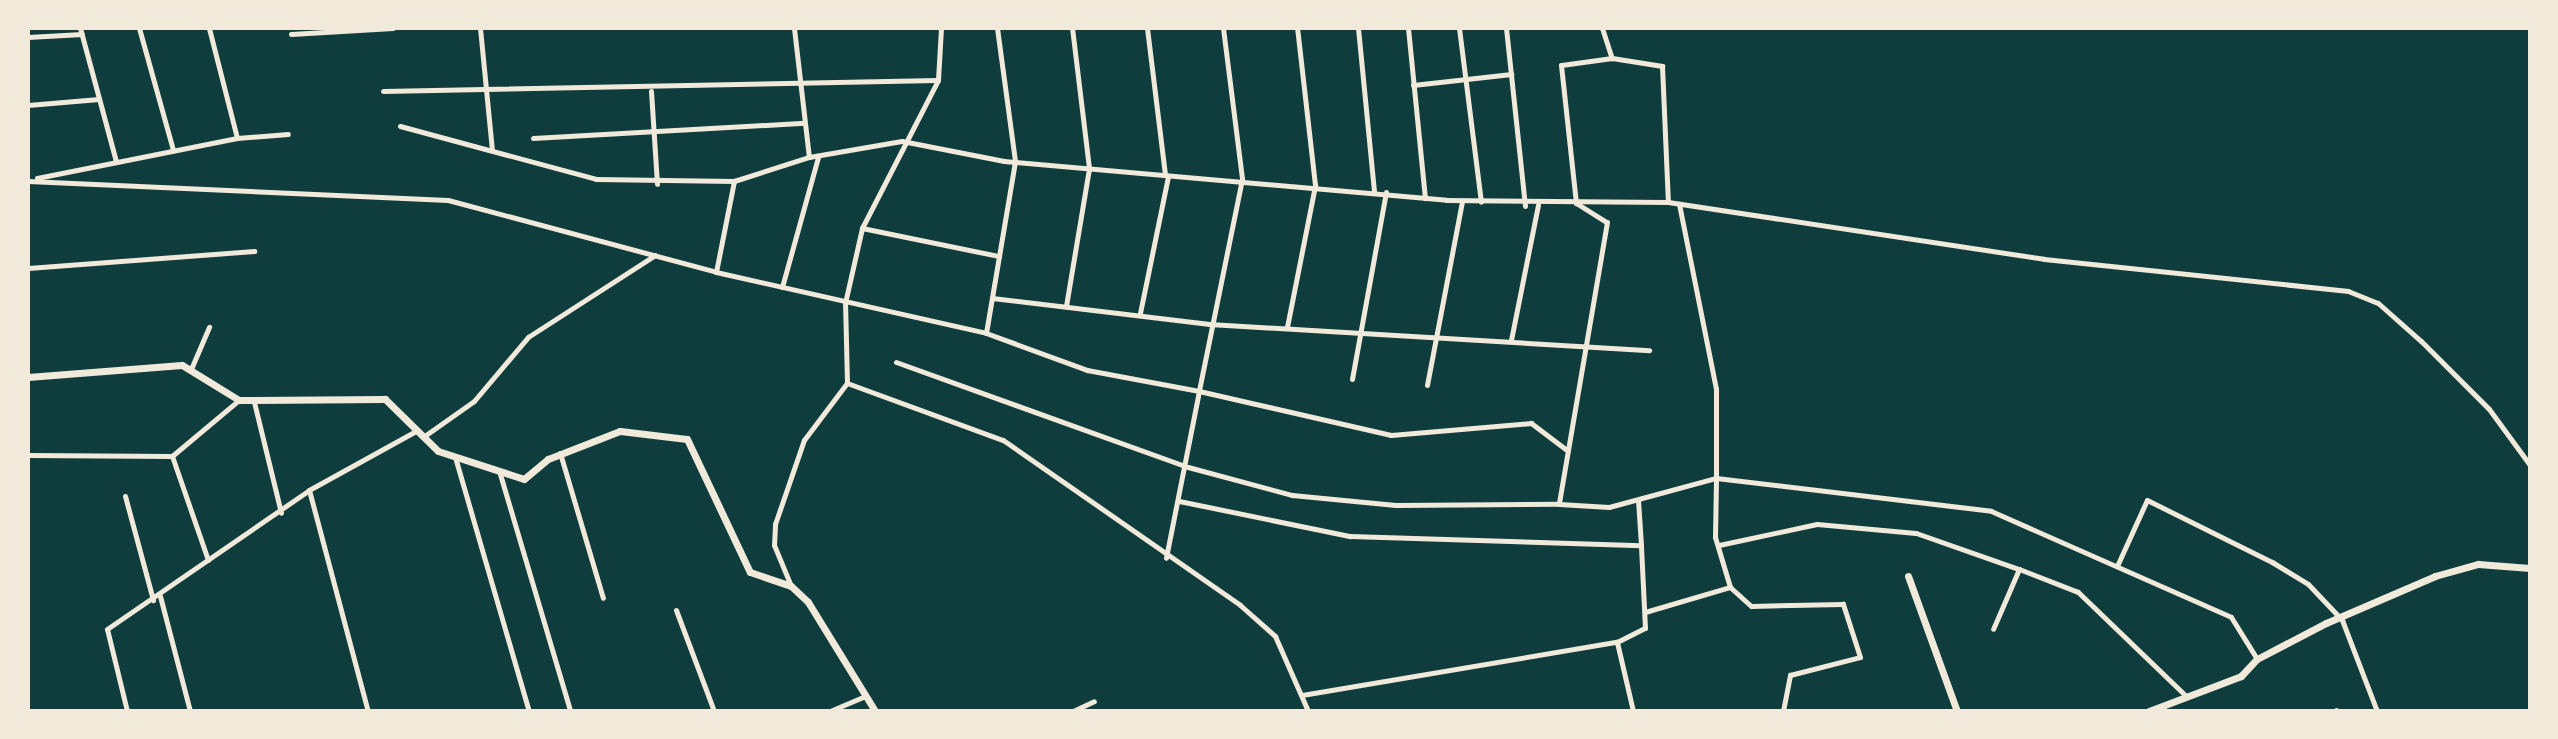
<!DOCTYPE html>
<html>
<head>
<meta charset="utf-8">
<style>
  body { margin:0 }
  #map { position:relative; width:2558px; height:739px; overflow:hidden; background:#0f3d3e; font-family:Mulish,sans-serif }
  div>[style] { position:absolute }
  .minor>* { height:5px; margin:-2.5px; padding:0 2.5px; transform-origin:2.5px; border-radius:2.5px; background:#f1e9da }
  .tertiary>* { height:7px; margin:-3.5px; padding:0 3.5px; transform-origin:3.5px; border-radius:3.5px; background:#f1e9da }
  span { translate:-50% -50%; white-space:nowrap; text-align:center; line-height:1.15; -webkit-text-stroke:7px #f1e9da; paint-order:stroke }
  .frame { position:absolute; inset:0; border:30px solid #f1e9da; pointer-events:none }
</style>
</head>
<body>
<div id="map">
  <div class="minor">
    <i style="left:80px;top:28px;width:138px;rotate:74.9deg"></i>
    <i style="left:139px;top:28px;width:127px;rotate:74.4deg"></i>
    <i style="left:480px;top:28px;width:123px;rotate:84.4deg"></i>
    <i style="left:794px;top:28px;width:130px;rotate:83.4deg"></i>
    <i style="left:1147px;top:28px;width:147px;rotate:83deg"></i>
    <i style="left:1223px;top:28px;width:152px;rotate:82.8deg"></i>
    <i style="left:1242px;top:179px;width:216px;rotate:101.5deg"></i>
    <i style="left:1199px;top:391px;width:197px;rotate:12.9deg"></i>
    <i style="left:1391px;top:435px;width:141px;rotate:-4.9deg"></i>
    <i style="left:1531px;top:423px;width:46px;rotate:37.1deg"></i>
    <i style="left:1358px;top:28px;width:165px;rotate:84.4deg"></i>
    <i style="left:1408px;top:28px;width:171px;rotate:84.3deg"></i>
    <i style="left:1459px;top:28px;width:175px;rotate:82.8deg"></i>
    <i style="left:1506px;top:28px;width:179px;rotate:83.9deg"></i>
    <i style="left:1602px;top:28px;width:32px;rotate:72deg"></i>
    <i style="left:1612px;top:58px;width:51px;rotate:172.2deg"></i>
    <i style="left:1561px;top:65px;width:139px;rotate:83.8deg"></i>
    <i style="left:1576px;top:203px;width:36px;rotate:32deg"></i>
    <i style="left:1607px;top:222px;width:286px;rotate:99.7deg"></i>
    <i style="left:1559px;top:504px;width:50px;rotate:3.4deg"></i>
    <i style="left:1609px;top:507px;width:111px;rotate:-15.2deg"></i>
    <i style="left:1716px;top:478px;width:89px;rotate:-90deg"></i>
    <i style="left:1716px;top:389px;width:189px;rotate:-101.3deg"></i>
    <i style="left:291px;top:34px;width:102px;rotate:-3.4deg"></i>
    <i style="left:28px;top:37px;width:54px;rotate:-3.2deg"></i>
    <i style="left:1612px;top:58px;width:51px;rotate:9.1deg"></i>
    <i style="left:1662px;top:66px;width:136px;rotate:87.5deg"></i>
    <i style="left:1413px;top:85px;width:99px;rotate:-6.4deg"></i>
    <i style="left:383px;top:91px;width:554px;rotate:-1.14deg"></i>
    <i style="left:651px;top:91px;width:93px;rotate:86.3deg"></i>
    <i style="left:28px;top:105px;width:71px;rotate:-4.8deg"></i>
    <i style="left:400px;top:126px;width:203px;rotate:15.1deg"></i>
    <i style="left:596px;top:179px;width:138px;rotate:0.8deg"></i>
    <i style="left:734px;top:181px;width:79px;rotate:-17.7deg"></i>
    <i style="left:809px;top:157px;width:94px;rotate:-9.8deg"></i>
    <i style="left:902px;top:141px;width:104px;rotate:11.1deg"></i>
    <i style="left:1004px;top:161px;width:444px;rotate:5deg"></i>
    <i style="left:1446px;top:200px;width:222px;rotate:0.5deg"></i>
    <i style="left:1668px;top:202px;width:380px;rotate:8.6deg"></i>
    <i style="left:2044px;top:259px;width:306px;rotate:6deg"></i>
    <i style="left:2348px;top:291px;width:32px;rotate:22deg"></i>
    <i style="left:2378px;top:303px;width:57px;rotate:41.5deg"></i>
    <i style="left:2421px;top:341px;width:96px;rotate:45deg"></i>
    <i style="left:2489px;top:409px;width:69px;rotate:53.8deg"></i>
    <i style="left:237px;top:138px;width:51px;rotate:-4.5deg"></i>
    <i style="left:533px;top:138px;width:272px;rotate:-3.2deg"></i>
    <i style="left:37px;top:178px;width:204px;rotate:-11.3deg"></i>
    <i style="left:237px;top:138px;width:114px;rotate:-104.3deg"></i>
    <i style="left:28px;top:181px;width:420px;rotate:2.6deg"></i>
    <i style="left:448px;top:200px;width:278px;rotate:15deg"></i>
    <i style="left:716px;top:272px;width:277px;rotate:12.7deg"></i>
    <i style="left:986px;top:333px;width:108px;rotate:20.1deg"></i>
    <i style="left:1087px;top:370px;width:114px;rotate:10.6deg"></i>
    <i style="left:1199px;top:391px;width:170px;rotate:101.2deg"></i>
    <i style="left:862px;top:228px;width:140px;rotate:11.6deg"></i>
    <i style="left:28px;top:268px;width:227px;rotate:-4.3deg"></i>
    <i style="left:716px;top:272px;width:93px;rotate:-78.8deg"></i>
    <i style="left:782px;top:287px;width:135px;rotate:-74.5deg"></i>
    <i style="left:992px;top:298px;width:219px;rotate:6.8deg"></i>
    <i style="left:1209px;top:324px;width:441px;rotate:3.4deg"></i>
    <i style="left:1066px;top:306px;width:140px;rotate:-80.5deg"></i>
    <i style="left:1089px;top:168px;width:141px;rotate:-96.9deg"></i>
    <i style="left:1140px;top:313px;width:140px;rotate:-78.4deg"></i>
    <i style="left:1287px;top:327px;width:145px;rotate:-78.8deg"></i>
    <i style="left:1315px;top:185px;width:158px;rotate:-96.5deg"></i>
    <i style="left:986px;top:333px;width:174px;rotate:-80.4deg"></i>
    <i style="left:1015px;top:161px;width:134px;rotate:-97.7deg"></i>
    <i style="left:1511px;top:340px;width:138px;rotate:-78.7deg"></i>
    <i style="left:896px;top:362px;width:310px;rotate:19.8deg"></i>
    <i style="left:1188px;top:467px;width:108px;rotate:15.1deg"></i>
    <i style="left:1292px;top:495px;width:104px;rotate:5.5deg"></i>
    <i style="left:1396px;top:505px;width:163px;rotate:-0.4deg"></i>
    <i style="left:191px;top:369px;width:46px;rotate:-66.8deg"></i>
    <i style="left:1352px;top:379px;width:190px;rotate:-79.7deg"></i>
    <i style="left:847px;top:383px;width:166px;rotate:20.1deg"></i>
    <i style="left:1003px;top:440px;width:289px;rotate:34.8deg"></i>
    <i style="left:1240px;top:605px;width:47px;rotate:41.5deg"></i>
    <i style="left:1275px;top:636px;width:82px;rotate:66.3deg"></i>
    <i style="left:1427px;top:385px;width:187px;rotate:-79.2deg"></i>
    <i style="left:254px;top:402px;width:114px;rotate:76.3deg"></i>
    <i style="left:423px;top:437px;width:62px;rotate:-35.2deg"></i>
    <i style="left:474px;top:401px;width:84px;rotate:-49.8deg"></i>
    <i style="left:528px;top:337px;width:151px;rotate:-32.8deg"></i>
    <i style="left:560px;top:453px;width:151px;rotate:73.5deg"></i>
    <i style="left:28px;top:455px;width:144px;rotate:0.4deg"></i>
    <i style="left:172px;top:456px;width:87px;rotate:-39.9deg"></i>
    <i style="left:172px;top:456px;width:110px;rotate:70.9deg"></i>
    <i style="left:455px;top:457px;width:265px;rotate:73.8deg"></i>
    <i style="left:500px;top:474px;width:247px;rotate:73.5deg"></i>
    <i style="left:309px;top:490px;width:229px;rotate:75.1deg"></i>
    <i style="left:125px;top:496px;width:108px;rotate:74.9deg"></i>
    <i style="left:1179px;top:501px;width:175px;rotate:11.6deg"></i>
    <i style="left:1350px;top:536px;width:291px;rotate:1.8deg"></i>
    <i style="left:1641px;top:545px;width:45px;rotate:-93.8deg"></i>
    <i style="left:1719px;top:545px;width:100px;rotate:-12.1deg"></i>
    <i style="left:1817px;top:524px;width:99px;rotate:5.2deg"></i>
    <i style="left:1916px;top:533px;width:109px;rotate:19.3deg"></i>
    <i style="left:2019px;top:569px;width:65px;rotate:113.4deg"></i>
    <i style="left:2117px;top:566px;width:72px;rotate:-65.6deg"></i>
    <i style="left:2147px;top:500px;width:140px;rotate:26.4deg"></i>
    <i style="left:2272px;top:562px;width:42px;rotate:31.4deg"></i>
    <i style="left:2308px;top:584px;width:50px;rotate:46.6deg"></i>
    <i style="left:2342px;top:620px;width:97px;rotate:69deg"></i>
    <i style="left:2019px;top:569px;width:63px;rotate:21.3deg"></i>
    <i style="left:2078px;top:592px;width:151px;rotate:43.9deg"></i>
    <i style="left:791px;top:586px;width:44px;rotate:-112.5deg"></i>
    <i style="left:774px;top:545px;width:21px;rotate:-87deg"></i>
    <i style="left:775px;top:524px;width:89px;rotate:-71deg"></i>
    <i style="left:804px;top:440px;width:71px;rotate:-53deg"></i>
    <i style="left:847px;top:383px;width:80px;rotate:-91.4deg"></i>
    <i style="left:845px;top:303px;width:77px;rotate:-77.2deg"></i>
    <i style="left:862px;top:228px;width:166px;rotate:-62.8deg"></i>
    <i style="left:938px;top:80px;width:52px;rotate:-86.7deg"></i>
    <i style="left:160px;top:596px;width:119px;rotate:75.4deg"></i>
    <i style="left:676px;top:610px;width:108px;rotate:69.4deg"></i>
    <i style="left:1645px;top:612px;width:89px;rotate:-16.4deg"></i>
    <i style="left:1302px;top:695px;width:319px;rotate:-9.6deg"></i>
    <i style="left:2336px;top:710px;width:1px;rotate:90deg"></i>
    <i style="left:127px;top:711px;width:84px;rotate:-103.7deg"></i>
    <i style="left:107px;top:629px;width:245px;rotate:-34.5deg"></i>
    <i style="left:309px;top:490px;width:120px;rotate:-28.9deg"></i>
    <i style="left:830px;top:711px;width:39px;rotate:-23deg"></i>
    <i style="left:1073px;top:711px;width:23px;rotate:-25deg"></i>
    <i style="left:1633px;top:711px;width:71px;rotate:-103.1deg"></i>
    <i style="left:1617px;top:642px;width:31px;rotate:-27deg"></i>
    <i style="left:1645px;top:628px;width:83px;rotate:-92.8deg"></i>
    <i style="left:1783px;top:711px;width:37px;rotate:-79deg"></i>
    <i style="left:1790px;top:675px;width:72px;rotate:-14.4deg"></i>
    <i style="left:1860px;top:657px;width:56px;rotate:-107.8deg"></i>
    <i style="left:1843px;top:604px;width:92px;rotate:178.8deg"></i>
    <i style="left:1751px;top:606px;width:28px;rotate:-138deg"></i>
    <i style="left:1730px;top:587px;width:52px;rotate:-106.7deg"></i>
    <i style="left:1715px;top:537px;width:59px;rotate:-89deg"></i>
    <i style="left:1716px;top:478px;width:277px;rotate:6.8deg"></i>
    <i style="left:1991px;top:511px;width:262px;rotate:23.8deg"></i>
    <i style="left:2231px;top:617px;width:49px;rotate:58.2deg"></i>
  </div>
  <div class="tertiary">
    <i style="left:28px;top:377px;width:154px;rotate:-4.5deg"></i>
    <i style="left:182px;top:365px;width:67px;rotate:31.6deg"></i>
    <i style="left:239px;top:400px;width:146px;rotate:-0.4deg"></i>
    <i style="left:385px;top:399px;width:74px;rotate:44.5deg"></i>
    <i style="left:438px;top:451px;width:90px;rotate:18deg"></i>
    <i style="left:524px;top:479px;width:31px;rotate:-40deg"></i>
    <i style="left:548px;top:459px;width:77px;rotate:-21.3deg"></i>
    <i style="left:620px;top:431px;width:67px;rotate:6.8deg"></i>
    <i style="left:687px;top:439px;width:147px;rotate:64.7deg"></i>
    <i style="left:750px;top:572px;width:43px;rotate:18.9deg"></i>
    <i style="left:791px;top:586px;width:23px;rotate:43deg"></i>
    <i style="left:808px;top:602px;width:128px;rotate:58.4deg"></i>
    <i style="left:1908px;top:576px;width:144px;rotate:70.1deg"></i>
    <i style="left:2149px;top:711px;width:98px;rotate:-20.8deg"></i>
    <i style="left:2241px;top:676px;width:23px;rotate:-47deg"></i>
    <i style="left:2257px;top:659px;width:78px;rotate:-27.6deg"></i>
    <i style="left:2326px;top:623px;width:119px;rotate:-23.3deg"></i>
    <i style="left:2435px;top:576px;width:45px;rotate:-15.6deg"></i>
    <i style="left:2478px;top:564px;width:52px;rotate:4.4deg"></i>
  </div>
  <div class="frame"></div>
</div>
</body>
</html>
